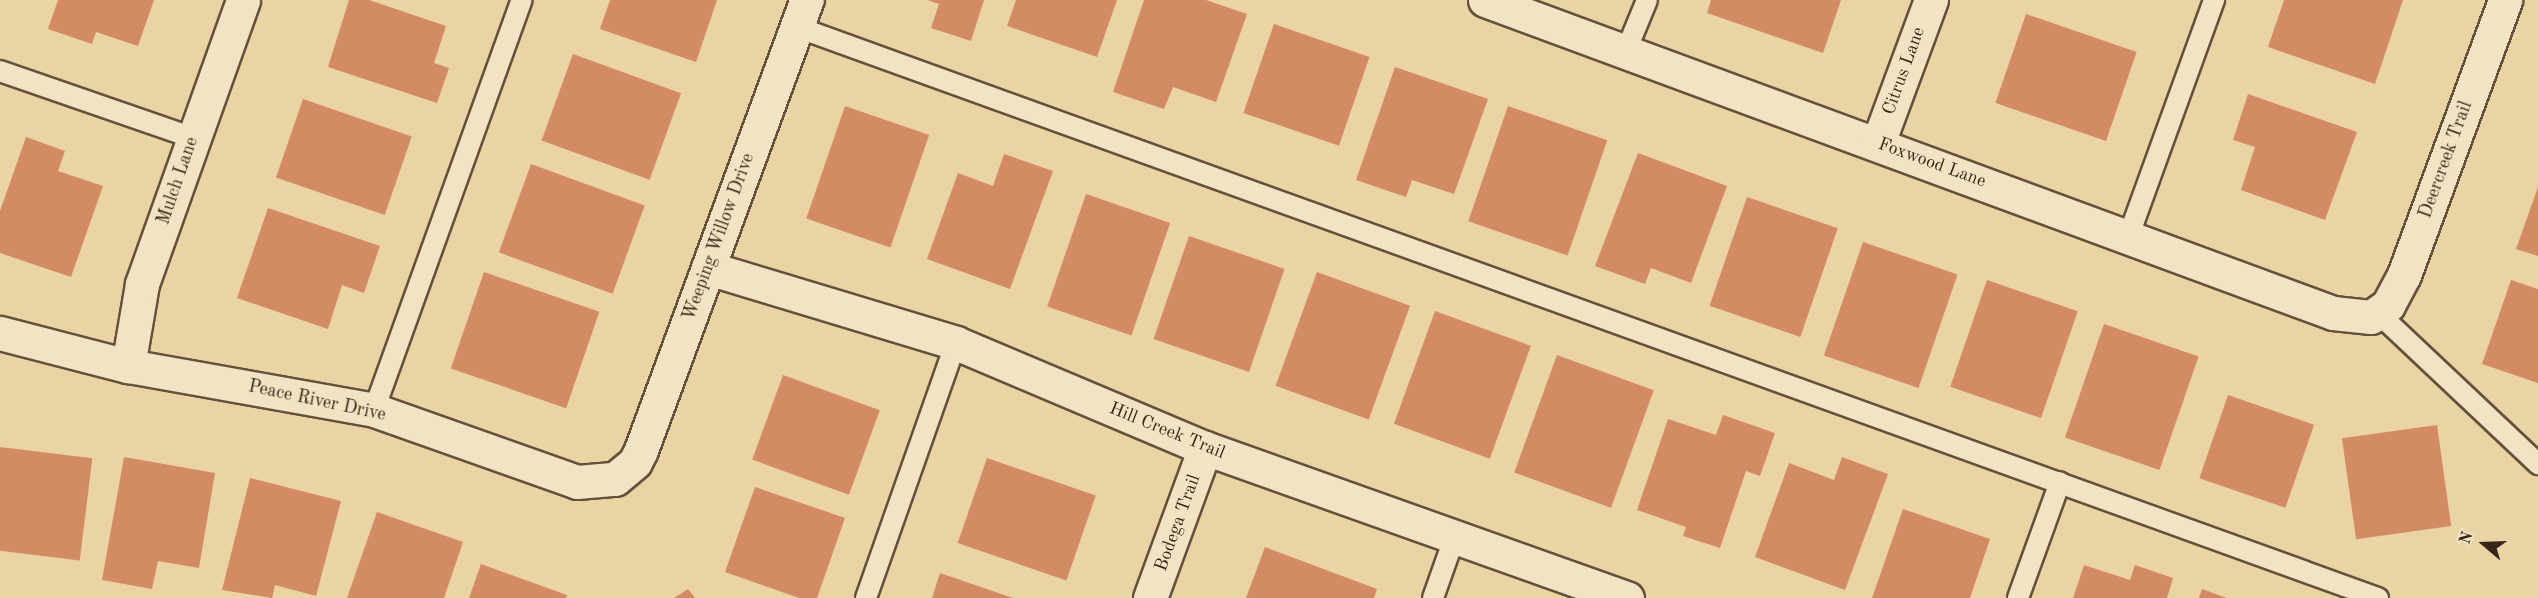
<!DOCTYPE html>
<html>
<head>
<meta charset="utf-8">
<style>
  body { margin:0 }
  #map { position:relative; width:2538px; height:598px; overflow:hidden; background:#ead4a3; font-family:"Old Standard TT",serif }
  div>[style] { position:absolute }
  .building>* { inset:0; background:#d38b64; transform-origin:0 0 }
  .roads { filter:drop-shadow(2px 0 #64513c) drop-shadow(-2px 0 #64513c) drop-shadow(0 2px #64513c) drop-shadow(0 -2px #64513c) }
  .service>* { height:20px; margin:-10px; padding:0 10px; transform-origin:10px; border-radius:10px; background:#f1e3c3 }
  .minor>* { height:33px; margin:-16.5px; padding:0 16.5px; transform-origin:16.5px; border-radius:16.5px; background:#f1e3c3 }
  span { translate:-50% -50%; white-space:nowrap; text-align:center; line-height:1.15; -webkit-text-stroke:5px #f1e3c3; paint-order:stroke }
  .street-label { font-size:18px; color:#382519 }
  .north { position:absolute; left:2454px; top:514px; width:60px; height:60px; -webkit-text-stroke:4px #f1e3c3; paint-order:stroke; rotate:289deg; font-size:16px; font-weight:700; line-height:24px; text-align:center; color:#382519 }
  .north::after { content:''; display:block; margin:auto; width:21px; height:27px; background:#382519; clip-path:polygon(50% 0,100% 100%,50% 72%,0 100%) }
</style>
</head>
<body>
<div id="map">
  <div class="building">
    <i style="clip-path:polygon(58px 0,154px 0,138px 46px,96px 32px,92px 44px,48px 29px)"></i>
    <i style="clip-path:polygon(349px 0,369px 0,446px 26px,434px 63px,449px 68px,437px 103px,328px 67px)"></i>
    <i style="clip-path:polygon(610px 0,717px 0,696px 62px,600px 29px)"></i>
    <i style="clip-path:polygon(927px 0,984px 0,971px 41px,931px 28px,939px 4px)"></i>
    <i style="clip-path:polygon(1016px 0,1117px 0,1097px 57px,1007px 26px)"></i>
    <i style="clip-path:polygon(1144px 0,1206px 0,1247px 14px,1216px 102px,1173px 87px,1164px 109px,1113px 92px)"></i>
    <i style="clip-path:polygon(1711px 0,1841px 0,1823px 53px,1707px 13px)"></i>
    <i style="clip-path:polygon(2284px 0,2403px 0,2375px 84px,2268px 47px)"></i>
    <i style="left:2026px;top:14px;width:117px;height:94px;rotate:19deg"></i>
    <i style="left:1274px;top:24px;width:101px;height:94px;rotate:19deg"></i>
    <i style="left:573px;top:54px;width:115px;height:92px;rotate:20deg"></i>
    <i style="clip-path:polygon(1395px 67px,1488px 99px,1454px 194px,1412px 180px,1406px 197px,1356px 180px)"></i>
    <i style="clip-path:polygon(2248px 94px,2357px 132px,2325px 220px,2241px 190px,2255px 147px,2233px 140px)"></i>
    <i style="left:303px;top:99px;width:115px;height:83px;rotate:19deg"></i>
    <i style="left:845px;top:106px;width:89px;height:119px;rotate:19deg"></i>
    <i style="left:1508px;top:106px;width:105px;height:122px;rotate:19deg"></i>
    <i style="clip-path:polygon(26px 137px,65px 151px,58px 171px,103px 186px,71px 277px,0 253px,0 211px)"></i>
    <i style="clip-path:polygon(1638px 153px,1727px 186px,1691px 283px,1651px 268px,1645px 284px,1595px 266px)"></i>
    <i style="clip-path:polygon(1004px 154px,1053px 171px,1010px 289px,927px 259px,958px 173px,993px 186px)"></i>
    <i style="left:531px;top:164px;width:121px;height:94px;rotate:20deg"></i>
    <i style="clip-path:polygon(2538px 187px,2538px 256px,2516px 249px)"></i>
    <i style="left:1086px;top:194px;width:89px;height:119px;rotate:19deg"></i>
    <i style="left:1747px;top:197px;width:96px;height:115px;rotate:19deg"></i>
    <i style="clip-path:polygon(268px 208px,380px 246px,364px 293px,342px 285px,328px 329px,237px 298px)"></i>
    <i style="left:1189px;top:236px;width:101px;height:109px;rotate:19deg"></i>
    <i style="left:1863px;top:242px;width:100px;height:120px;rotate:19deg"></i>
    <i style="left:484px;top:272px;width:122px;height:102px;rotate:19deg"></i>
    <i style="left:1317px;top:272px;width:99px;height:121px;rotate:20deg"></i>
    <i style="left:1987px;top:280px;width:96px;height:113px;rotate:19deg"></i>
    <i style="clip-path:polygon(2511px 280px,2538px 289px,2538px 383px,2482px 364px)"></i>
    <i style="left:1435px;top:311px;width:102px;height:120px;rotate:20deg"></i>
    <i style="left:2104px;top:324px;width:100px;height:120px;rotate:19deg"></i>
    <i style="left:1557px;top:355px;width:103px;height:125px;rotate:20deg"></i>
    <i style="left:783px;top:375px;width:103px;height:90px;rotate:20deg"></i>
    <i style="left:2228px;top:395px;width:91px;height:88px;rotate:19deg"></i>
    <i style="clip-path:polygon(1723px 415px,1775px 433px,1760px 476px,1746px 471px,1720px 548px,1683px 536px,1686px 527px,1637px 510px,1668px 419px,1716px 435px)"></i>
    <i style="left:2437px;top:425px;width:102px;height:96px;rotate:82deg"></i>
    <i style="left:0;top:447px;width:93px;height:103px;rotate:7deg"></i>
    <i style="clip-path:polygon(124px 457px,215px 473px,199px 568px,158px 561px,152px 589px,102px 580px)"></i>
    <i style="clip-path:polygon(1842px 457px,1888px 474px,1845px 590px,1755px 557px,1789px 463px,1834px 480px)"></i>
    <i style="left:987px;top:458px;width:115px;height:90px;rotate:19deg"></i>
    <i style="clip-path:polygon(250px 478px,341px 501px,316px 596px,275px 585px,272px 598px,222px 590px)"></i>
    <i style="clip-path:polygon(755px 487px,845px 518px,817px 598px,799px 598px,725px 572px)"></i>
    <i style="clip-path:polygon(1903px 509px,1990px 539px,1970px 598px,1872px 598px)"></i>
    <i style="clip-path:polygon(377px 512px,463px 542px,444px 598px,347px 598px)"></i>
    <i style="clip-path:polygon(1265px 547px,1377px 589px,1374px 598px,1246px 598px)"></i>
    <i style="clip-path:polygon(481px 564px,567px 595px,566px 598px,469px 598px)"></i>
    <i style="clip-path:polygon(2084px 565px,2130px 580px,2135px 565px,2173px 578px,2167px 598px,2073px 598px)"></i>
    <i style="clip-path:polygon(940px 573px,1013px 598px,932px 598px)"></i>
    <i style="clip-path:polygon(688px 589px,695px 598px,674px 598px)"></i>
    <i style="clip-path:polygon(2202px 589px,2227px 598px,2199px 598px)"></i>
  </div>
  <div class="roads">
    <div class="service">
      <i style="left:797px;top:27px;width:1681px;rotate:19.86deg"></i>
      <i style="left:1626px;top:51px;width:55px;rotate:-67.6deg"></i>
      <i style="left:0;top:71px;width:204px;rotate:19.1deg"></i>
      <i style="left:2129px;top:235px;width:250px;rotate:-70.1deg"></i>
      <i style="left:2379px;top:314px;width:219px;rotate:43.3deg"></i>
      <i style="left:374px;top:410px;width:436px;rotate:-70.2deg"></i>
      <i style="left:866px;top:598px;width:270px;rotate:-70.6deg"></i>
      <i style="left:1433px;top:598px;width:66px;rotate:-70.5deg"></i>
      <i style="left:2018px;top:598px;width:123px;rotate:-70.1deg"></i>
    </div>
    <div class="minor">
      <i style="left:1485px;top:0;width:904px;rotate:20.26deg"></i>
      <i style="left:2333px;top:313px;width:38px;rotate:6deg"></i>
      <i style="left:2371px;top:317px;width:21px;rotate:-35deg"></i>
      <i style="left:2388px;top:305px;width:34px;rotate:-62deg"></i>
      <i style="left:2404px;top:275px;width:293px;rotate:-69.8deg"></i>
      <i style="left:1878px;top:143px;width:153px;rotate:-69.7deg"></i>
      <i style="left:708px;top:268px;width:259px;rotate:16.8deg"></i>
      <i style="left:956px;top:343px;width:270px;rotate:22.9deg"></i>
      <i style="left:1205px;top:448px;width:448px;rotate:19.6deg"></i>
      <i style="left:0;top:333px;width:132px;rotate:14.5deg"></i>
      <i style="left:128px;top:366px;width:250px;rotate:10.1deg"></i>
      <i style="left:374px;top:410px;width:215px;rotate:19.5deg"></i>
      <i style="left:577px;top:482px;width:38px;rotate:-5deg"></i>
      <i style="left:615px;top:479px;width:26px;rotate:-40deg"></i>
      <i style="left:635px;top:462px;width:13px;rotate:-63deg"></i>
      <i style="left:641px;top:450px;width:480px;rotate:-69.8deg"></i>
      <i style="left:128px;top:366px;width:83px;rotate:-80.3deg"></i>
      <i style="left:142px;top:284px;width:301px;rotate:-70.4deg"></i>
      <i style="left:1150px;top:598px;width:160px;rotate:-69.9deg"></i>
    </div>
  </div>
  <div class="street-label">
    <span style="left:1904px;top:71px;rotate:-70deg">Citrus Lane</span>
    <span style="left:2446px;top:160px;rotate:-70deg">Deercreek Trail</span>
    <span style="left:1932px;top:163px;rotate:20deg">Foxwood Lane</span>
    <span style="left:178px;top:181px;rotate:-71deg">Mulch Lane</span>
    <span style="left:719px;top:237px;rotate:-70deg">Weeping Willow Drive</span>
    <span style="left:317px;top:401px;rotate:12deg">Peace River Drive</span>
    <span style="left:1167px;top:431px;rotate:22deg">Hill Creek Trail</span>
    <span style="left:1178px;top:523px;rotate:-70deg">Bodega Trail</span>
  </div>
  <div class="north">N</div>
</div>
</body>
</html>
